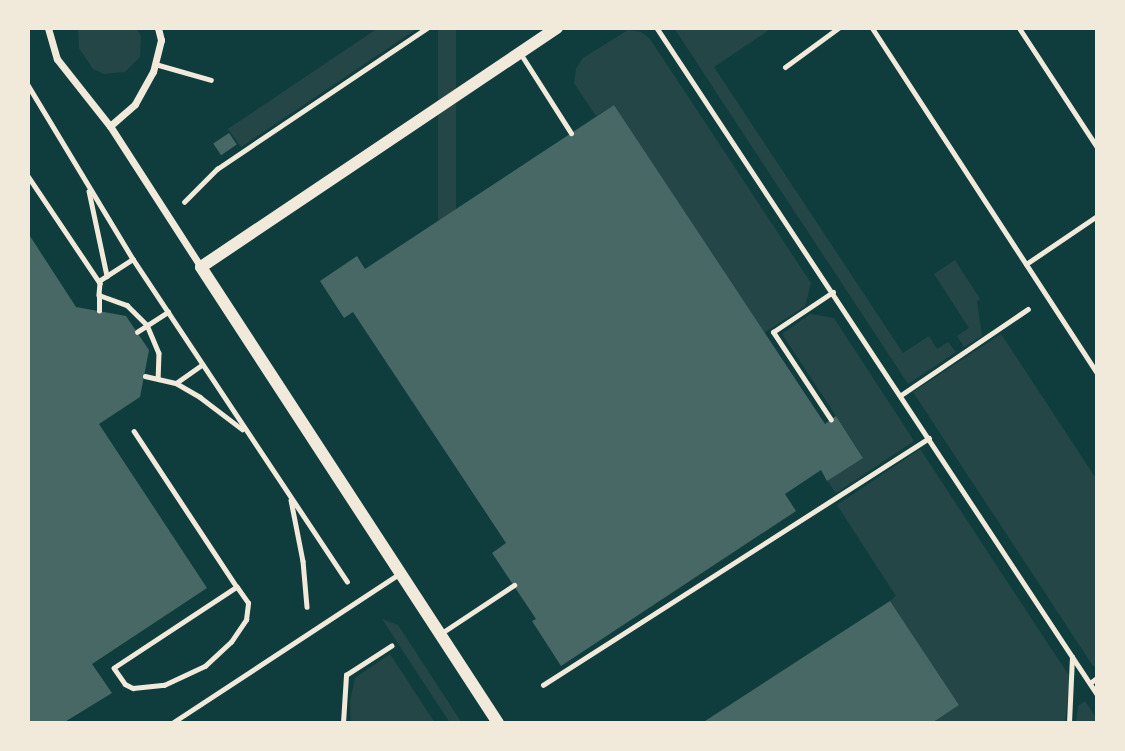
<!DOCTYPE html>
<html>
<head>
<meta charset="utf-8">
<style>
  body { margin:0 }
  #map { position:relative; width:1125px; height:751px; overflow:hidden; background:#0f3d3e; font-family:"Work Sans",sans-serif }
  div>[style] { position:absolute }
  .green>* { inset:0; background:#244646; transform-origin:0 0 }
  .building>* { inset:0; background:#486865; transform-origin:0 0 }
  .path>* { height:4.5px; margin:-2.25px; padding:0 2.25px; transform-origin:2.25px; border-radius:2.25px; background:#f1e9da }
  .service>* { height:5px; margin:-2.5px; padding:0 2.5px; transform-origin:2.5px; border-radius:2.5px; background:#f1e9da }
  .minor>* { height:7px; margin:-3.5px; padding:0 3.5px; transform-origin:3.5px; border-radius:3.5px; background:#f1e9da }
  .tertiary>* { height:12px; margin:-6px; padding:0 6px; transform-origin:6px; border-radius:6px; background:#f1e9da }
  span { translate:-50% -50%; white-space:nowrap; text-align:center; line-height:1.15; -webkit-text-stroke:6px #f1e9da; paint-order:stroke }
  .frame { position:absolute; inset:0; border:30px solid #f1e9da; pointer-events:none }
</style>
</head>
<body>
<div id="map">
  <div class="green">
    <i style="clip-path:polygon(78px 28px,136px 28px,141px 36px,140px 57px,125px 72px,104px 74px,93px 69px,79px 48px)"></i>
    <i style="clip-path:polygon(378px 28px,418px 28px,241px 147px,228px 129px)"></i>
    <i style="left:438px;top:28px;width:18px;height:212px"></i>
    <i style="clip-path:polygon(674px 28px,772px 28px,714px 67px,903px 353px,929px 336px,937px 349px,948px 342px,956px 352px,908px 384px)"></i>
    <i style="clip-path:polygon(628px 30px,641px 32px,650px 39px,811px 283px,805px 306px,764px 333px,614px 105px,596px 116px,574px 83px,576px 69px,583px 58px)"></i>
    <i style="clip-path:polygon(955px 260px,980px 299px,977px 301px,982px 336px,964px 347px,957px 336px,969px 328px,934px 274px)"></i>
    <i style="clip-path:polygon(810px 314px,834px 318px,914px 441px,836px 493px,827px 481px,863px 457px,782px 334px)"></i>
    <i style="clip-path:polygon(1001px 334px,1097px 480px,1097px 667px,1093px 666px,913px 392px)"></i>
    <i style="clip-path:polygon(920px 449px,1070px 677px,1065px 723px,932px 723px,959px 705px,890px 601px,896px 596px,837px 505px)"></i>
    <i style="clip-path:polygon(382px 619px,398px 625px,462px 723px,450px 723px)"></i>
    <i style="clip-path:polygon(390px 654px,435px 723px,351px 723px,350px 701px,355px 678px)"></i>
    <i style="clip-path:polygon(1085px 701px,1097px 719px,1097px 723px,1076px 723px,1078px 706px)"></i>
  </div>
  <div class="building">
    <i style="clip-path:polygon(614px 105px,825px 424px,836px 416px,863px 458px,827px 481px,821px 470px,785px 494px,796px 511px,561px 666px,532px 621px,536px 619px,492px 553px,506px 543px,353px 312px,344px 318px,320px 281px,357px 256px,365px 269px)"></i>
    <i style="left:229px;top:133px;width:14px;height:19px;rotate:56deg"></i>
    <i style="clip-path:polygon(28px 233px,76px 307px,126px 316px,149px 350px,140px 397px,99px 424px,207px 588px,92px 664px,112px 693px,63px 723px,28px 723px)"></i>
    <i style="clip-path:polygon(890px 601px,959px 705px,932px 723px,702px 723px)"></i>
  </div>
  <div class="path">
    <i style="left:657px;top:28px;width:798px;rotate:56.55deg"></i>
    <i style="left:28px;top:85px;width:203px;rotate:58.9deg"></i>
    <i style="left:133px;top:259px;width:387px;rotate:56.4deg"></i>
    <i style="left:28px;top:176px;width:129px;rotate:56.1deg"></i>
    <i style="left:100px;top:283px;width:12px;rotate:95deg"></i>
    <i style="left:99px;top:295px;width:30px;rotate:20deg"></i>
    <i style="left:127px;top:305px;width:28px;rotate:45deg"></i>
    <i style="left:147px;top:325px;width:30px;rotate:67deg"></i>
    <i style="left:159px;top:353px;width:24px;rotate:92deg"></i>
    <i style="left:89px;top:191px;width:87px;rotate:78deg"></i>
    <i style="left:184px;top:202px;width:47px;rotate:-45deg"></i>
    <i style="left:217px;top:169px;width:253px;rotate:-33.9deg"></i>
    <i style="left:99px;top:281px;width:40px;rotate:-32.9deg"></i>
    <i style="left:99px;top:311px;width:16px;rotate:-90deg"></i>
    <i style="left:137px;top:332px;width:37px;rotate:-33deg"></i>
    <i style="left:145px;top:376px;width:32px;rotate:13deg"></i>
    <i style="left:176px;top:383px;width:28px;rotate:30deg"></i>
    <i style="left:200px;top:397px;width:53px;rotate:37.3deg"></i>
    <i style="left:176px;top:383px;width:32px;rotate:-35deg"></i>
    <i style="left:901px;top:395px;width:153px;rotate:-34.1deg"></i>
    <i style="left:831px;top:420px;width:105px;rotate:-123.4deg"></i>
    <i style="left:773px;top:332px;width:72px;rotate:-33.7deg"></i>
    <i style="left:134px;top:431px;width:187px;rotate:56.6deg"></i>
    <i style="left:237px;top:587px;width:147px;rotate:146.6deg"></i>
    <i style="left:114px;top:668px;width:19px;rotate:55deg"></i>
    <i style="left:125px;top:684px;width:9px;rotate:27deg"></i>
    <i style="left:133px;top:688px;width:31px;rotate:-6deg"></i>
    <i style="left:164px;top:685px;width:45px;rotate:-24.9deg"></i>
    <i style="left:205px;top:666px;width:35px;rotate:-43deg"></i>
    <i style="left:231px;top:642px;width:27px;rotate:-56deg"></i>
    <i style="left:246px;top:620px;width:17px;rotate:-83deg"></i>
    <i style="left:248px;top:603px;width:19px;rotate:-125deg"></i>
    <i style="left:291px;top:500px;width:62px;rotate:78.9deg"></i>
    <i style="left:303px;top:561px;width:46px;rotate:85deg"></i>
    <i style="left:1090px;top:683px;width:9px;rotate:-36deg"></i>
    <i style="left:543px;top:685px;width:458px;rotate:-32.6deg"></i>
    <i style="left:343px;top:723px;width:48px;rotate:-86.4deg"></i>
    <i style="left:346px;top:675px;width:54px;rotate:-32.8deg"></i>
    <i style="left:1069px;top:723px;width:66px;rotate:-87.4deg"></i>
  </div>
  <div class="service">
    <i style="left:872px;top:28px;width:412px;rotate:56.9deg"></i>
    <i style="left:1019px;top:28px;width:142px;rotate:56.8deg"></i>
    <i style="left:520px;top:53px;width:95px;rotate:57.5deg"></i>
    <i style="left:155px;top:64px;width:58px;rotate:15.9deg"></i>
    <i style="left:785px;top:67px;width:66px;rotate:-36.3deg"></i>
    <i style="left:1026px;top:264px;width:86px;rotate:-34.1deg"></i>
    <i style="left:440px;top:634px;width:89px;rotate:-33.5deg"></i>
    <i style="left:172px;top:723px;width:273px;rotate:-33.3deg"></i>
  </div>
  <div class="minor">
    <i style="left:48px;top:28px;width:32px;rotate:74deg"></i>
    <i style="left:57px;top:59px;width:85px;rotate:51.7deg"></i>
    <i style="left:110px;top:126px;width:33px;rotate:-41deg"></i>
    <i style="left:135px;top:104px;width:37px;rotate:-61deg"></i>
    <i style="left:153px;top:72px;width:33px;rotate:-76deg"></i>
    <i style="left:161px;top:40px;width:12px;rotate:-104deg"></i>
    <i style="left:110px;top:126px;width:168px;rotate:57.2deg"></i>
  </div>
  <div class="tertiary">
    <i style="left:498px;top:723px;width:544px;rotate:-123.08deg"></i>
    <i style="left:201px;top:267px;width:429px;rotate:-33.9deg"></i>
  </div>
  <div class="frame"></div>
</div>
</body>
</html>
